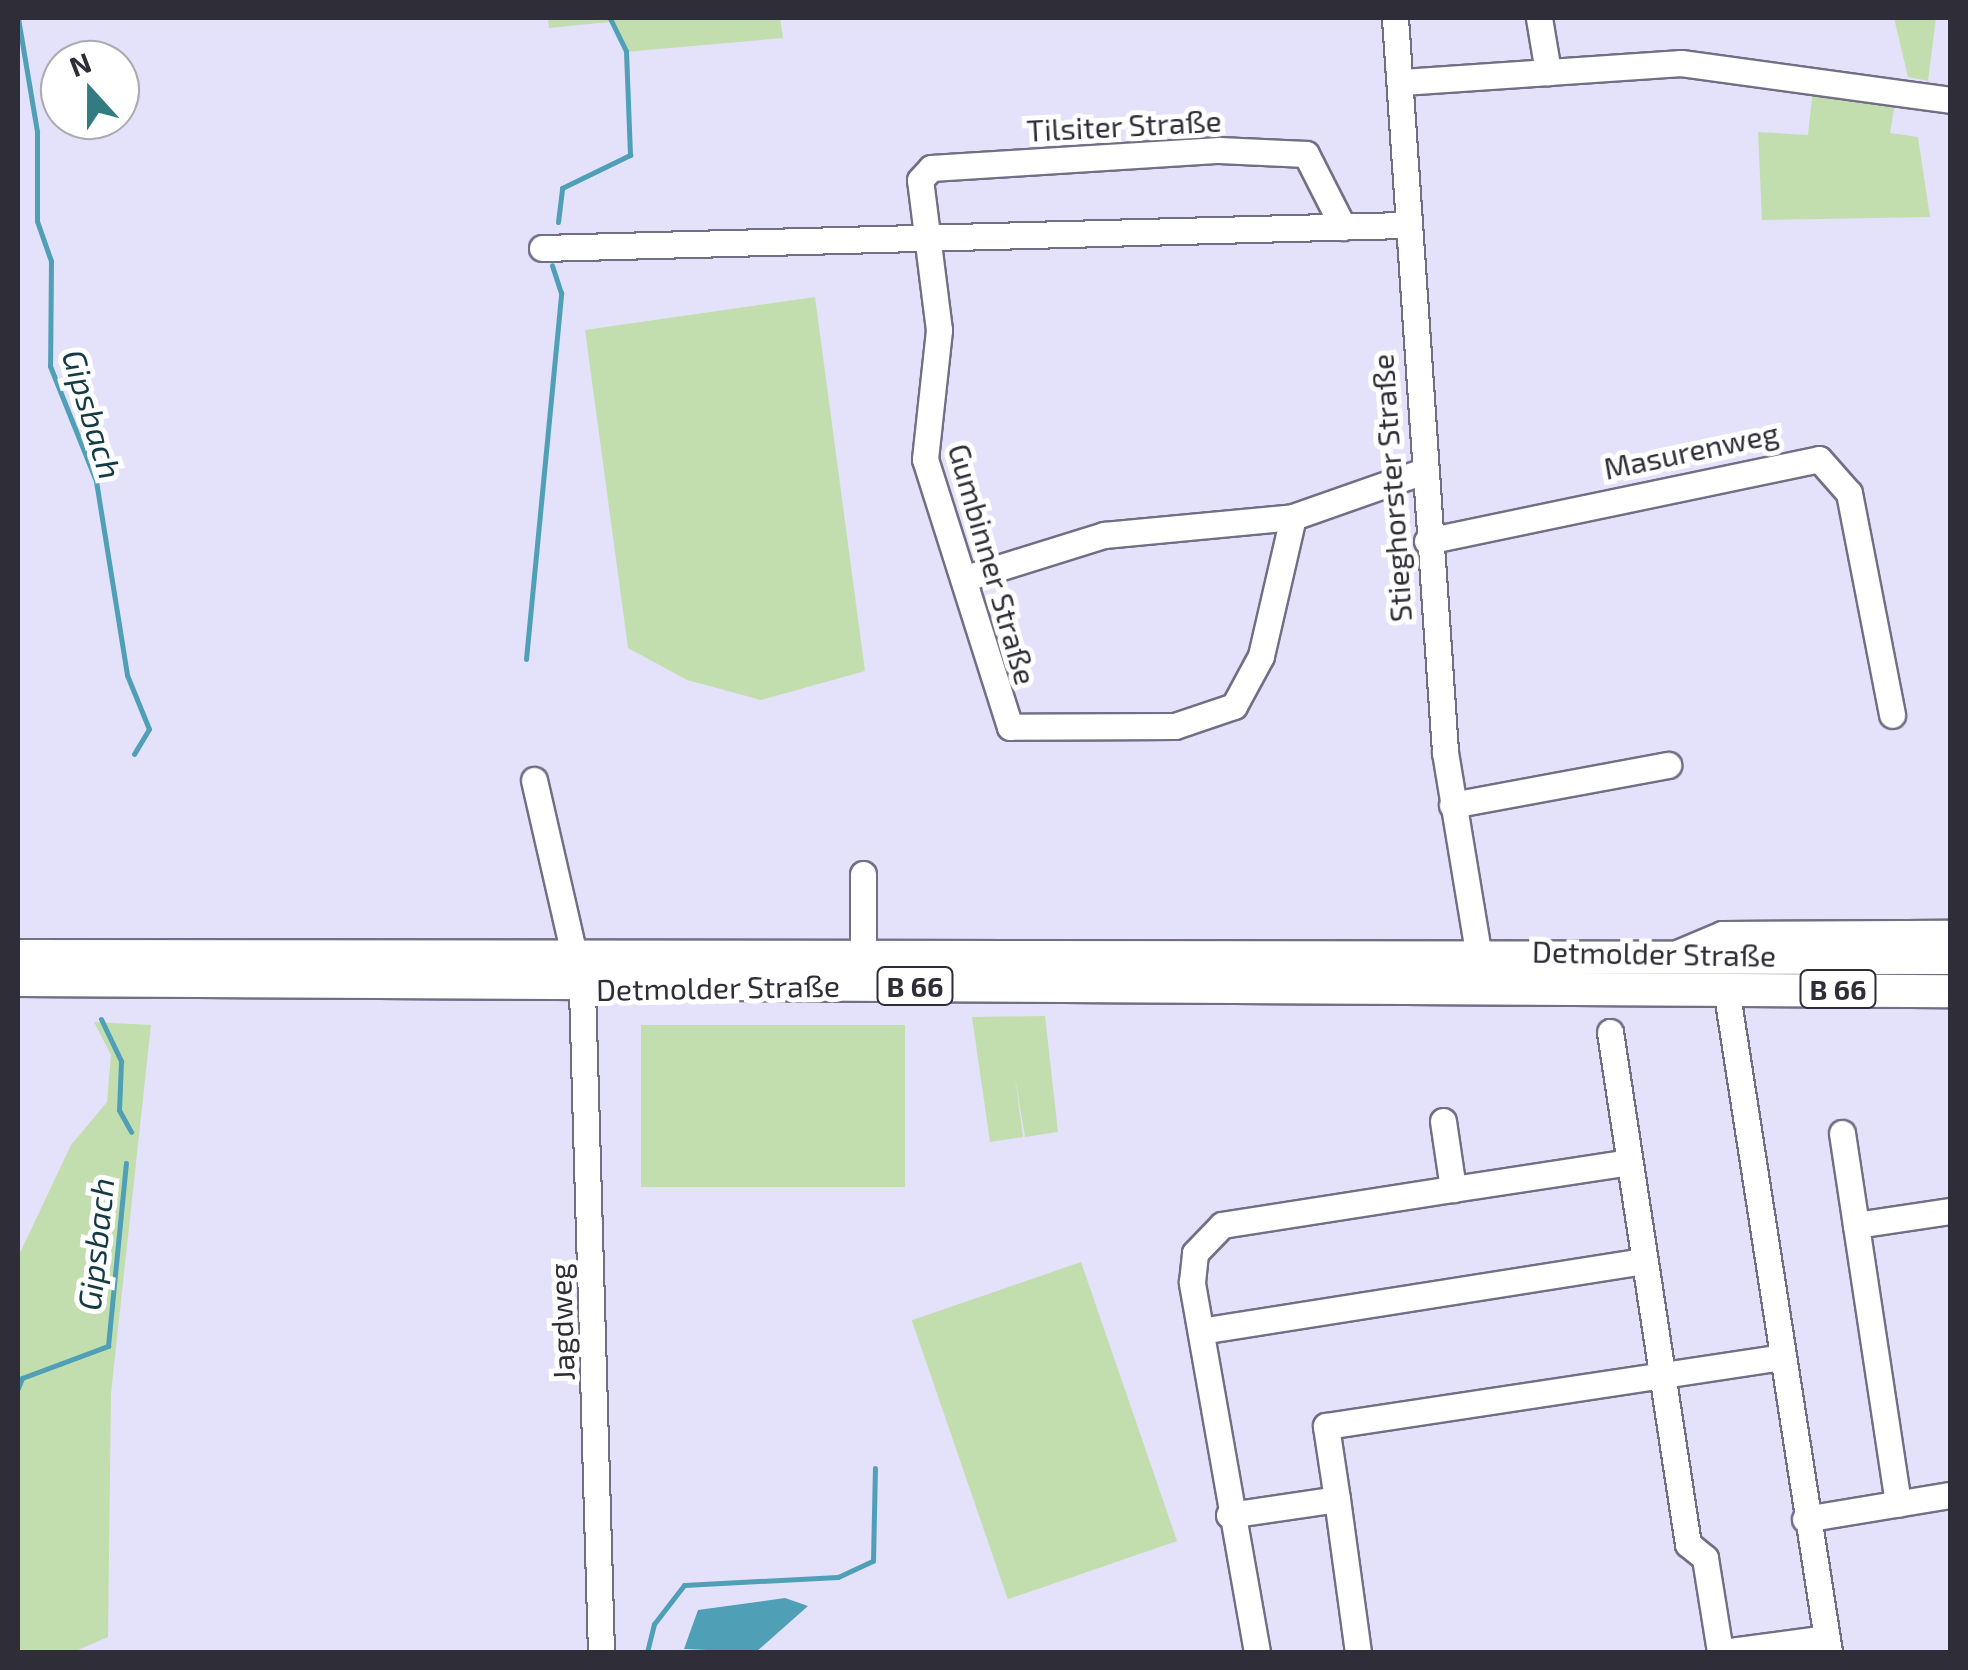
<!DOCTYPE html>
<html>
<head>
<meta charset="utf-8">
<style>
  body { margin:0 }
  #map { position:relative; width:1968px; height:1670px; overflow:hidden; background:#e4e1fa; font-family:"Exo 2",sans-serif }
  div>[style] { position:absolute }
  .green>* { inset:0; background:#c3deae; transform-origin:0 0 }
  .water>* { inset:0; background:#4f9fb7 }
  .stream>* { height:5px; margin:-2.5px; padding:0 2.5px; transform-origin:2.5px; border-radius:2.5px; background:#4f9fb7 }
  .roads { filter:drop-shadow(2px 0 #726f85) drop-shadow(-2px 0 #726f85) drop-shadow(0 2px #726f85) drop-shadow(0 -2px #726f85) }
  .minor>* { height:25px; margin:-12.5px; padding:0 12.5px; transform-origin:12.5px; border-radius:12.5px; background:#fff }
  .major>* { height:32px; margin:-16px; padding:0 16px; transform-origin:16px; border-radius:16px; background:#fff }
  span { translate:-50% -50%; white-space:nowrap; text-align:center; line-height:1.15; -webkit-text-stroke:10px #fff; paint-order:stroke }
  .shield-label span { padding:2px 8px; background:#fff; border:2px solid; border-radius:8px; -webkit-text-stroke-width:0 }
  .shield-label { font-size:28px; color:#2f2d37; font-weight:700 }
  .street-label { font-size:30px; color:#2f2d37 }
  .water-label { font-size:32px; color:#143a45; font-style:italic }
  .frame { position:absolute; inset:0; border:20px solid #2f2d37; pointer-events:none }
  .north { position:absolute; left:40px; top:40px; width:100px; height:100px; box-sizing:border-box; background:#fff; border:2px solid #acabaf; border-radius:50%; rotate:339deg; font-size:28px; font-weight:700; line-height:40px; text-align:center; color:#2f2d37 }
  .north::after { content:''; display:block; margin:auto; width:35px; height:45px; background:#327b80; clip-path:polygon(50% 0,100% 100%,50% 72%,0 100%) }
</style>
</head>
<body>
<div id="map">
  <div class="green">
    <i style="clip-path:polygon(548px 18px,780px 18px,783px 38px,625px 52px,610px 22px,549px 28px)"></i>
    <i style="clip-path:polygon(1894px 18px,1936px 18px,1928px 81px,1908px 77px)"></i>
    <i style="clip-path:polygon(1813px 89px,1895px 103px,1890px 133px,1918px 137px,1930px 217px,1762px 220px,1758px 132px,1808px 135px)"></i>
    <i style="clip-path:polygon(815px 297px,865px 671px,761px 700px,687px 680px,628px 648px,585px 330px)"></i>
    <i style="clip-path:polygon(1045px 1016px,1058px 1132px,1025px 1137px,1015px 1077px,1023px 1137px,990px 1142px,972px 1017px)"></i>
    <i style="clip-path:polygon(94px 1022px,151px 1025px,111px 1393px,108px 1637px,73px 1652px,18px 1652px,18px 1257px,71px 1145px,107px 1102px,111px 1055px)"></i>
    <i style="left:905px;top:1025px;width:162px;height:264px;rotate:90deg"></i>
    <i style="left:1081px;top:1262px;width:295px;height:179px;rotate:71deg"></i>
  </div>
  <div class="water">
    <i style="clip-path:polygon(785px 1598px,808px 1606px,756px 1652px,684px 1649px,698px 1610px)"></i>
  </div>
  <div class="stream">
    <i style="left:18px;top:18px;width:116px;rotate:80.5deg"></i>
    <i style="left:37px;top:132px;width:89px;rotate:90deg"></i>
    <i style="left:37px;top:221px;width:42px;rotate:70.7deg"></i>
    <i style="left:51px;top:261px;width:105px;rotate:90.5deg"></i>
    <i style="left:50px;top:366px;width:124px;rotate:68.2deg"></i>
    <i style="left:96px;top:481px;width:196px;rotate:80.9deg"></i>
    <i style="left:127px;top:675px;width:58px;rotate:67.8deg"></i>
    <i style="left:149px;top:729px;width:29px;rotate:121deg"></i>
    <i style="left:558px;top:222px;width:34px;rotate:-83deg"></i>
    <i style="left:562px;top:188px;width:76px;rotate:-25.9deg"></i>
    <i style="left:630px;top:155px;width:104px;rotate:-92.2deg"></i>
    <i style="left:626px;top:51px;width:37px;rotate:-116deg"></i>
    <i style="left:526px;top:659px;width:368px;rotate:-84.5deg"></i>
    <i style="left:561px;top:293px;width:29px;rotate:-108deg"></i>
    <i style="left:101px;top:1019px;width:47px;rotate:64.5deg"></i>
    <i style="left:121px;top:1061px;width:49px;rotate:92.3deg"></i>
    <i style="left:119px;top:1110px;width:25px;rotate:61deg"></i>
    <i style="left:18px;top:1388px;width:11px;rotate:-68deg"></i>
    <i style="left:22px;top:1378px;width:92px;rotate:-20.4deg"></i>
    <i style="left:108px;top:1346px;width:184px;rotate:-84.4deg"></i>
    <i style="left:647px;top:1652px;width:29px;rotate:-76deg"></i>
    <i style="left:654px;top:1624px;width:49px;rotate:-52.4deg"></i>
    <i style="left:684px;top:1585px;width:154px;rotate:-3deg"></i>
    <i style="left:838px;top:1577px;width:38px;rotate:-25deg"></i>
    <i style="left:873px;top:1561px;width:93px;rotate:-88.8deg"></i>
  </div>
  <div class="roads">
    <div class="minor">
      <i style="left:1395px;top:18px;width:736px;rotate:86.1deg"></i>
      <i style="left:1445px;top:752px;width:202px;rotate:80.6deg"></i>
      <i style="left:1539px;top:18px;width:55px;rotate:80.5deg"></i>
      <i style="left:1402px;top:82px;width:280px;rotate:-3.9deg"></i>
      <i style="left:1681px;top:63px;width:272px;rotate:7.8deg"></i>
      <i style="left:542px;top:248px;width:863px;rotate:-1.53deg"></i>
      <i style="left:1293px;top:517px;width:143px;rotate:103deg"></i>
      <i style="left:1261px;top:656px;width:57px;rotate:118.4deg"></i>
      <i style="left:1234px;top:706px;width:62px;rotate:161.3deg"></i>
      <i style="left:1175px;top:726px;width:165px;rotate:179.7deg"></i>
      <i style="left:1010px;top:727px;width:281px;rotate:-107.6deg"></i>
      <i style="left:925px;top:459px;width:130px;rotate:-83.8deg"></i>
      <i style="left:939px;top:330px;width:151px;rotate:-97.2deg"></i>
      <i style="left:920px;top:180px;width:16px;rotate:-47deg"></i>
      <i style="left:931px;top:168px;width:289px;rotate:-3.6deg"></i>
      <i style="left:1219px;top:150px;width:87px;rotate:2.6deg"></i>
      <i style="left:1306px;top:154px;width:82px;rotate:63.1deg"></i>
      <i style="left:1427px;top:541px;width:400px;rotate:-11.8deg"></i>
      <i style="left:1819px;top:459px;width:45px;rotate:48.6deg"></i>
      <i style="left:1849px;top:493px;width:226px;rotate:79deg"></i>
      <i style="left:966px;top:578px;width:145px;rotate:-17.3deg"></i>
      <i style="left:1104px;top:535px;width:190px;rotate:-5.4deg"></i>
      <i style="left:1293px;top:517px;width:136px;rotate:-19.4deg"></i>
      <i style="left:534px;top:780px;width:179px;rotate:77.1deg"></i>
      <i style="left:1452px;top:805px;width:220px;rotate:-10.5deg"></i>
      <i style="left:863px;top:874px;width:80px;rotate:90deg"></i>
      <i style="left:1677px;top:953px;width:49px;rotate:-22.9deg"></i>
      <i style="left:1722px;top:934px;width:228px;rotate:-0.3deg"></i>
      <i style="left:1726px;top:988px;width:672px;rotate:81.18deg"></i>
      <i style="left:582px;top:989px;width:663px;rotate:88.36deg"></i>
      <i style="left:1610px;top:1032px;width:518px;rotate:81.34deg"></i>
      <i style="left:1688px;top:1544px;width:22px;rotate:39deg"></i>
      <i style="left:1705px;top:1558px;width:95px;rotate:80.9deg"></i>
      <i style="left:1443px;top:1121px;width:69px;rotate:81.6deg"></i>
      <i style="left:1453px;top:1189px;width:178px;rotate:-8.7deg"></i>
      <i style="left:1842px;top:1133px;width:375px;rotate:81.4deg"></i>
      <i style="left:1856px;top:1225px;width:95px;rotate:-8.5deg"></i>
      <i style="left:1201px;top:1331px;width:449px;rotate:-9deg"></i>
      <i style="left:1337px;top:1499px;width:154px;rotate:82.2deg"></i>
      <i style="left:1229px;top:1515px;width:109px;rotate:-8.4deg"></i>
      <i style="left:1337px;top:1499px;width:74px;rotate:-98.6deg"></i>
      <i style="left:1326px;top:1426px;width:459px;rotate:-8.6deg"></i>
      <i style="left:1805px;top:1519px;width:147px;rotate:-9.4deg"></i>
      <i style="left:1257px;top:1652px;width:376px;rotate:-100deg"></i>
      <i style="left:1192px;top:1282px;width:29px;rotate:-84deg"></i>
      <i style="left:1195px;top:1253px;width:39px;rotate:-46deg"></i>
      <i style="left:1222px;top:1225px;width:234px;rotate:-8.9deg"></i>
      <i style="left:1723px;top:1652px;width:104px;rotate:-7.7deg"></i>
    </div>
    <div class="major">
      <i style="left:18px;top:956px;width:1932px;rotate:0.06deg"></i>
      <i style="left:18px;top:980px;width:1932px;rotate:0.33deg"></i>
    </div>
  </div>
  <div class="shield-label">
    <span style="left:915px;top:986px">B 66</span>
    <span style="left:1838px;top:989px">B 66</span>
  </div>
  <div class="street-label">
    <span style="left:1124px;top:125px;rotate:-3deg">Tilsiter Straße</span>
    <span style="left:1691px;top:450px;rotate:-12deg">Masurenweg</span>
    <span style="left:1391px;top:488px;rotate:-94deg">Stieghorster Straße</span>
    <span style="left:993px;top:564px;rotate:74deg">Gumbinner Straße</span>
    <span style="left:1654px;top:953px;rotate:1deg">Detmolder Straße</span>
    <span style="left:718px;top:987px;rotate:-1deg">Detmolder Straße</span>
    <span style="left:561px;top:1322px;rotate:-92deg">Jagdweg</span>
  </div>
  <div class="water-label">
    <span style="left:93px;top:414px;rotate:73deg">Gipsbach</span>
    <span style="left:95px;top:1244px;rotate:-84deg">Gipsbach</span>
  </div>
  <div class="frame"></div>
  <div class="north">N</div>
</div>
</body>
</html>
